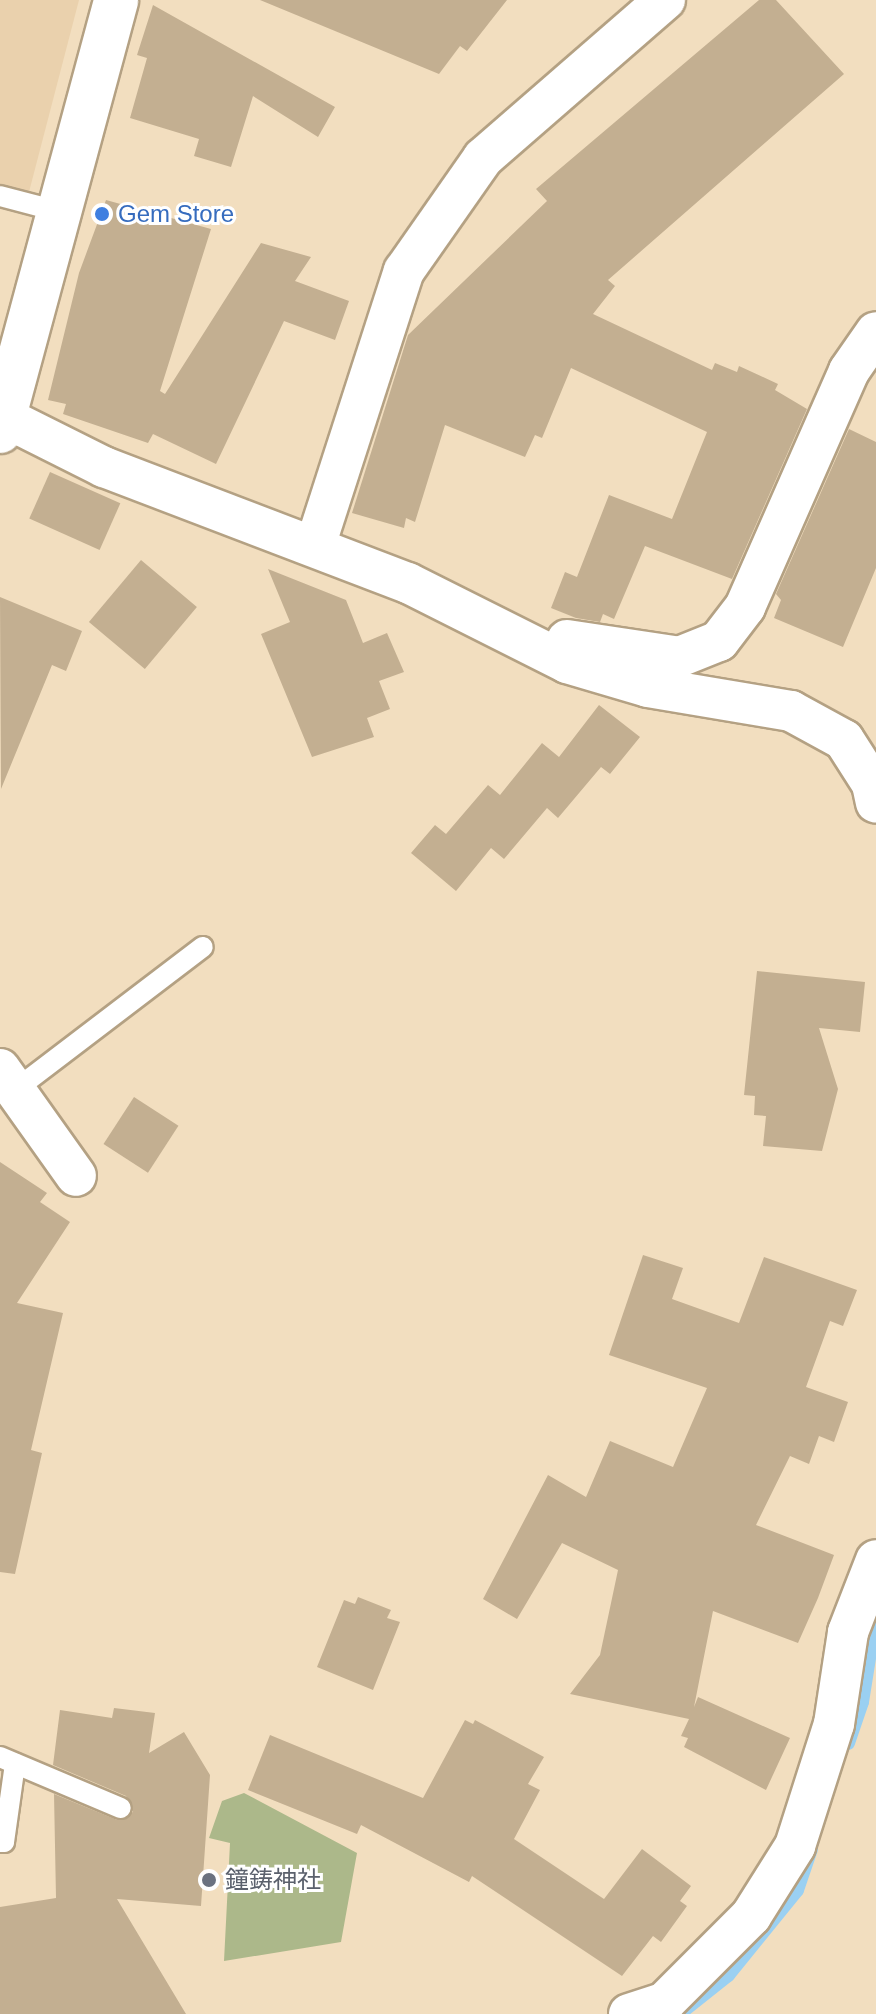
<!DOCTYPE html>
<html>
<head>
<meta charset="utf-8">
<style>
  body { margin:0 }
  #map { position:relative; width:876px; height:2014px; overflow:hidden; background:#f2debf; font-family:Helvetica,"Noto Sans JP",sans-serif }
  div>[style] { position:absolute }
  .built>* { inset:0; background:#ead1ad }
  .green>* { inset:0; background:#acb88a }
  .stream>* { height:14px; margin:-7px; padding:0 7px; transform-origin:7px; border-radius:7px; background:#9ad0f2 }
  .building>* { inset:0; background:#c3af91; transform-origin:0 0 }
  .roads { filter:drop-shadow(2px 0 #b4a183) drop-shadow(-2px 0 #b4a183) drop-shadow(0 2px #b4a183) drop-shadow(0 -2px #b4a183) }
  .service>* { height:20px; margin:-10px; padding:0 10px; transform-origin:10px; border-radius:10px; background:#fff }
  .minor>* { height:40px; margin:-20px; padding:0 20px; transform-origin:20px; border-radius:20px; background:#fff }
  .tertiary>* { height:44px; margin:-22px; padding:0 22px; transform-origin:22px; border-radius:22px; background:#fff }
  .dots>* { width:22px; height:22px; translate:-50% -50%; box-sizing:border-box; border:4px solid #fff; border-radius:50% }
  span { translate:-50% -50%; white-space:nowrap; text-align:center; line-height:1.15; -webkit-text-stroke:6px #fff; paint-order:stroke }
  .shop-label { font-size:24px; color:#366cbe }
  .left { translate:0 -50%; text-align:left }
  .worship-label { font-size:24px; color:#5b616d }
</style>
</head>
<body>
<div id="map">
  <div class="built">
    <i style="clip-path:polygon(0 0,79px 0,29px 192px,0 185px)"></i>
  </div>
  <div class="green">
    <i style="clip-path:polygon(244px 1793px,357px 1853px,341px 1942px,224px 1961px,230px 1843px,209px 1838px,222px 1801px)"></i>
  </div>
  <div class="stream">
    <i style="left:848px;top:1743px;width:43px;rotate:-71.1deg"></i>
    <i style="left:862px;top:1702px;width:88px;rotate:-80.9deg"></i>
    <i style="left:679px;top:2014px;width:63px;rotate:-38.5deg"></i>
    <i style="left:728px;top:1975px;width:109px;rotate:-50.9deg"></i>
    <i style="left:797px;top:1890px;width:43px;rotate:-71.1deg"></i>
  </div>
  <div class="building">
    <i style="clip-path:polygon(260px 0,507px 0,467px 51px,460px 46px,439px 74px)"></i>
    <i style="clip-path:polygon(759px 0,776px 0,844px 74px,608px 280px,615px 286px,593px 314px,712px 370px,715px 363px,737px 372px,739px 366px,778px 384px,775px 390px,807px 409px,732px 579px,645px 546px,614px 619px,603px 614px,600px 622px,576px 618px,551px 608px,565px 572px,577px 577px,609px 495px,672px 519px,707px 432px,571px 368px,542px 438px,535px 435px,525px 457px,445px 425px,415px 522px,406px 518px,404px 528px,352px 513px,408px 335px,547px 201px,536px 189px)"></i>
    <i style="clip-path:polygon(153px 5px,335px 107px,318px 137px,253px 96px,231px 167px,194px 156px,199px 139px,130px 118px,147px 58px,137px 55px)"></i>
    <i style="clip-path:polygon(106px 200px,211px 229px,160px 391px,165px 394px,261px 243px,311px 257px,295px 281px,349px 301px,335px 340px,284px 321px,216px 464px,153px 434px,148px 443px,63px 414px,66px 404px,48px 400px,79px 273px)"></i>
    <i style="clip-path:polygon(849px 429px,876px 442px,876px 568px,843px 647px,774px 618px,781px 600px,776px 594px)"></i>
    <i style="left:50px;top:472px;width:77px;height:51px;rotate:24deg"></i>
    <i style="left:141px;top:560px;width:73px;height:81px;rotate:40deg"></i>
    <i style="clip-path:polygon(268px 569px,346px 600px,363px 643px,387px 633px,404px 672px,379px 681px,390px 709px,367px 718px,374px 737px,312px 757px,261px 634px,290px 622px)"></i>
    <i style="clip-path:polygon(0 597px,82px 631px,66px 671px,52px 665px,1px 789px)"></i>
    <i style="clip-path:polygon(599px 705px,640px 737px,610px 774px,601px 767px,558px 818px,547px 808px,504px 859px,491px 848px,456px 891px,411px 853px,435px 825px,446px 834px,488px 785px,500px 795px,542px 743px,559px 757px)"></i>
    <i style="clip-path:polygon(757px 971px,865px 982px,860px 1032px,819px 1028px,838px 1089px,822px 1151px,763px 1146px,766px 1116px,754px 1115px,755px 1096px,744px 1095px)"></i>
    <i style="left:134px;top:1097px;width:53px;height:56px;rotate:33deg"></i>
    <i style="clip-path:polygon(0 1162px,47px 1193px,40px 1202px,70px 1222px,17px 1303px,63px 1313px,31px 1450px,42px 1453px,15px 1574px,0 1572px)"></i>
    <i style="clip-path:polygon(643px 1255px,683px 1268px,672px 1299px,739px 1323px,764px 1257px,857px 1290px,843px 1326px,830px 1321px,806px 1387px,848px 1402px,834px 1442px,819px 1436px,809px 1464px,790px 1456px,756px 1525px,834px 1555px,818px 1598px,798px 1643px,713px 1611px,694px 1707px,698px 1697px,790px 1738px,766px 1790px,684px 1747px,688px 1738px,681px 1736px,689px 1719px,570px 1694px,600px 1655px,618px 1570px,562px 1543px,517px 1619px,483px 1599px,548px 1475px,586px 1497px,610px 1441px,673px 1467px,707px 1388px,609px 1355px)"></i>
    <i style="clip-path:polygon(358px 1597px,391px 1610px,387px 1618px,400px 1622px,373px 1690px,317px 1667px,344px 1600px,355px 1604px)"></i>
    <i style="clip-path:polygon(114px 1708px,155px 1713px,149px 1753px,184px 1732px,210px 1775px,201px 1906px,117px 1899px,186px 2014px,0 2014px,0 1907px,56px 1898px,54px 1794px,117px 1820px,133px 1812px,126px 1796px,53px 1765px,60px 1710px,112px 1718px)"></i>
    <i style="clip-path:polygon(465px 1720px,473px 1724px,475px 1720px,544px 1757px,528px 1784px,540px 1790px,514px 1839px,604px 1899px,642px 1849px,691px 1886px,680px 1901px,687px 1906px,661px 1942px,653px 1936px,622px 1976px,472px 1876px,469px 1882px,361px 1825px,357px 1834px,248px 1790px,270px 1735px,423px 1798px)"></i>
  </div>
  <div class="roads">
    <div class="service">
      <i style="left:0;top:196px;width:63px;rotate:14.7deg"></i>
      <i style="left:15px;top:1090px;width:236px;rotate:-37.3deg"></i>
      <i style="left:0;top:1757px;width:131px;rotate:22.9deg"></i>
      <i style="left:0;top:1842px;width:4px"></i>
      <i style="left:4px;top:1842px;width:79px;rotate:-82deg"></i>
    </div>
    <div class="minor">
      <i style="left:4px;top:417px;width:112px;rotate:26.6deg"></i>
      <i style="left:104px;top:467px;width:325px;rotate:20.9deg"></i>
      <i style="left:408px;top:583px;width:178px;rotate:26.7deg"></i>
      <i style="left:567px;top:663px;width:84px;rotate:16.5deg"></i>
      <i style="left:648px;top:687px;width:145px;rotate:9.5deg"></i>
      <i style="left:791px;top:711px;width:60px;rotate:28.7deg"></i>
      <i style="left:844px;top:740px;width:52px;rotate:57.5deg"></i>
      <i style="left:872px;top:784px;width:19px;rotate:78deg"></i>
      <i style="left:315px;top:546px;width:289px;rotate:-72.1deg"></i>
      <i style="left:404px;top:271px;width:138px;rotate:-55deg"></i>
      <i style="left:483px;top:158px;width:241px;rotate:-41deg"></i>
      <i style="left:567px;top:640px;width:113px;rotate:8.6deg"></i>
      <i style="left:679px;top:657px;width:43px;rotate:-21.8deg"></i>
      <i style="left:719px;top:641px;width:43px;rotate:-52.6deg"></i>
      <i style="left:745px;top:607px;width:258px;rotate:-66.2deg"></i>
      <i style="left:849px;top:371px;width:47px;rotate:-55.3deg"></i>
      <i style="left:0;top:1069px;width:131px;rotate:54.6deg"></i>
      <i style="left:629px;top:2014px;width:38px;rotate:-18deg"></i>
      <i style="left:665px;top:2002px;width:122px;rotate:-45deg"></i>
      <i style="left:751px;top:1916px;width:83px;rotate:-57.8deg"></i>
      <i style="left:795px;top:1846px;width:128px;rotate:-72.3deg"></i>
      <i style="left:834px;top:1724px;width:93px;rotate:-81.3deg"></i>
      <i style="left:848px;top:1632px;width:77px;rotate:-68.7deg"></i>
    </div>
    <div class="tertiary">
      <i style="left:0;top:431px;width:446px;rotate:-74.9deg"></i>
    </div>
  </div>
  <div class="dots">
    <i style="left:102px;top:214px;background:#3f7fe0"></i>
    <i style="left:209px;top:1880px;background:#6b7280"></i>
  </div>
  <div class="shop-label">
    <span class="left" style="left:118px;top:214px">Gem Store</span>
  </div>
  <div class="worship-label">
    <span class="left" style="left:225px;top:1880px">鐘鋳神社</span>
  </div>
</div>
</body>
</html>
